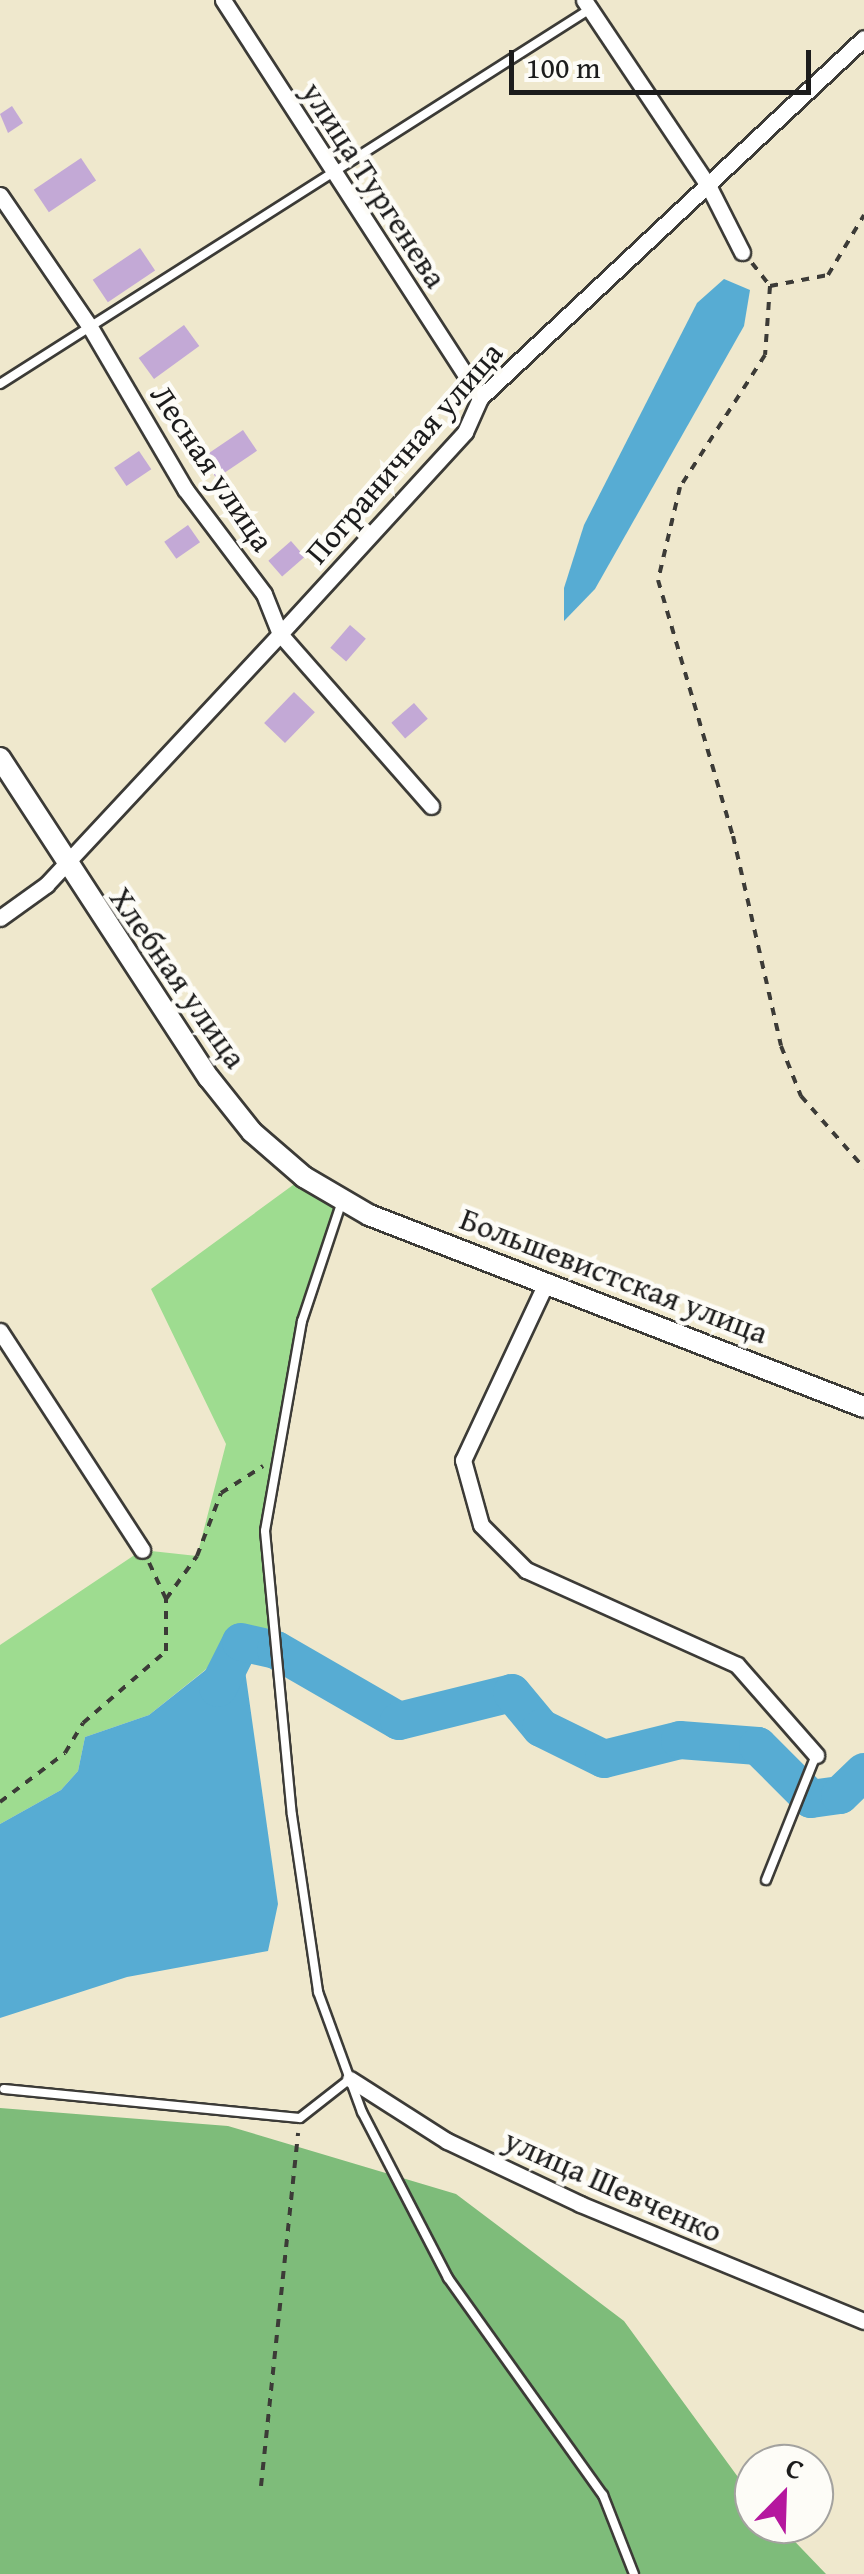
<!DOCTYPE html>
<html>
<head>
<meta charset="utf-8">
<style>
  body { margin:0 }
  #map { position:relative; width:864px; height:2574px; overflow:hidden; background:#efe8cd; font-family:"Gentium Book Plus",serif }
  div>[style] { position:absolute }
  .green>* { inset:0; background:#9edc90 }
  .forest>* { inset:0; background:#7ebc7a }
  .water>* { inset:0; background:#57acd3 }
  .river>* { height:38px; margin:-19px; padding:0 19px; transform-origin:19px; border-radius:19px; background:#57acd3 }
  .building>* { inset:0; background:#c3a9d6; transform-origin:0 0 }
  .path>* { height:4px; margin-top:-2px; transform-origin:0; background:repeating-linear-gradient(90deg,#3c3b37 0 8px,transparent 0 16px) }
  .roads { filter:drop-shadow(2px 0 #3c3b37) drop-shadow(-2px 0 #3c3b37) drop-shadow(0 2px #3c3b37) drop-shadow(0 -2px #3c3b37) }
  .service>* { height:8px; margin:-4px; padding:0 4px; transform-origin:4px; border-radius:4px; background:#fff }
  .minor>* { height:15px; margin:-7.5px; padding:0 7.5px; transform-origin:7.5px; border-radius:7.5px; background:#fff }
  .tertiary>* { height:20px; margin:-10px; padding:0 10px; transform-origin:10px; border-radius:10px; background:#fff }
  span { translate:-50% -50%; white-space:nowrap; text-align:center; line-height:1.15; -webkit-text-stroke:9px #fdfcf7; paint-order:stroke }
  .street-label { font-size:32px; color:#1c1c1c }
  .north { position:absolute; left:734px; top:2444px; width:100px; height:100px; box-sizing:border-box; background:#fdfcf7; border:2px solid #a3a29f; border-radius:50%; rotate:23deg; font-size:28px; font-weight:700; line-height:40px; text-align:center; color:#1c1c1c }
  .north::after { content:''; display:block; margin:auto; width:35px; height:45px; background:#b5179e; clip-path:polygon(50% 0,100% 100%,50% 72%,0 100%) }
  .scale { position:absolute; left:509px; top:50px; width:302px; height:45px; box-sizing:border-box; border:5px solid #1c1c1c; border-top:0; padding-left:12px; font-size:30px; line-height:35px; white-space:nowrap; color:#1c1c1c; -webkit-text-stroke:8px #fdfcf7; paint-order:stroke }
</style>
</head>
<body>
<div id="map">
  <div class="green">
    <i style="clip-path:polygon(304px 1177px,343px 1199px,302px 1321px,265px 1531px,276px 1650px,240px 1642px,149px 1715px,85px 1737px,78px 1771px,61px 1790px,0 1824px,0 1645px,142px 1550px,197px 1556px,226px 1444px,151px 1289px)"></i>
  </div>
  <div class="forest">
    <i style="clip-path:polygon(0 2108px,228px 2126px,456px 2194px,624px 2321px,754px 2499px,754px 2524px,778px 2524px,826px 2574px,0 2574px)"></i>
  </div>
  <div class="water">
    <i style="clip-path:polygon(724px 279px,750px 290px,744px 326px,595px 589px,564px 621px,564px 588px,584px 525px,697px 303px)"></i>
    <i style="clip-path:polygon(241px 1642px,278px 1904px,268px 1951px,127px 1977px,0 2018px,0 1824px,61px 1790px,78px 1771px,85px 1737px,149px 1715px)"></i>
  </div>
  <div class="river">
    <i style="left:218px;top:1688px;width:51px;rotate:-63.4deg"></i>
    <i style="left:241px;top:1642px;width:36px;rotate:13deg"></i>
    <i style="left:276px;top:1650px;width:142px;rotate:30deg"></i>
    <i style="left:399px;top:1721px;width:116px;rotate:-13.9deg"></i>
    <i style="left:512px;top:1693px;width:45px;rotate:50.4deg"></i>
    <i style="left:541px;top:1728px;width:70px;rotate:26.2deg"></i>
    <i style="left:604px;top:1759px;width:78px;rotate:-14deg"></i>
    <i style="left:680px;top:1740px;width:78px;rotate:4.4deg"></i>
    <i style="left:758px;top:1746px;width:75px;rotate:45deg"></i>
    <i style="left:811px;top:1799px;width:29px;rotate:-8deg"></i>
    <i style="left:840px;top:1795px;width:33px;rotate:-44deg"></i>
  </div>
  <div class="building">
    <i style="clip-path:polygon(12px 106px,23px 123px,8px 133px,0 114px)"></i>
    <i style="left:81px;top:158px;width:27px;height:57px;rotate:56deg"></i>
    <i style="left:140px;top:248px;width:27px;height:57px;rotate:56deg"></i>
    <i style="left:184px;top:325px;width:26px;height:56px;rotate:54deg"></i>
    <i style="left:243px;top:430px;width:25px;height:49px;rotate:56deg"></i>
    <i style="left:139px;top:451px;width:22px;height:30px;rotate:56deg"></i>
    <i style="left:188px;top:525px;width:21px;height:29px;rotate:55deg"></i>
    <i style="left:291px;top:541px;width:21px;height:30px;rotate:49deg"></i>
    <i style="left:350px;top:625px;width:21px;height:30px;rotate:41deg"></i>
    <i style="left:294px;top:692px;width:29px;height:43px;rotate:44deg"></i>
    <i style="left:414px;top:703px;width:21px;height:30px;rotate:49deg"></i>
  </div>
  <div class="path">
    <i style="left:752px;top:263px;width:29px;rotate:52deg"></i>
    <i style="left:770px;top:286px;width:59px;rotate:-10.7deg"></i>
    <i style="left:828px;top:275px;width:70px;rotate:-59deg"></i>
    <i style="left:770px;top:286px;width:69px;rotate:94.1deg"></i>
    <i style="left:765px;top:355px;width:157px;rotate:122.8deg"></i>
    <i style="left:680px;top:487px;width:96px;rotate:103.3deg"></i>
    <i style="left:658px;top:580px;width:267px;rotate:73.7deg"></i>
    <i style="left:733px;top:836px;width:215px;rotate:77.1deg"></i>
    <i style="left:781px;top:1046px;width:54px;rotate:68.2deg"></i>
    <i style="left:801px;top:1096px;width:96px;rotate:48.8deg"></i>
    <i style="left:166px;top:1599px;width:53px;rotate:-54.2deg"></i>
    <i style="left:197px;top:1556px;width:67px;rotate:-69.1deg"></i>
    <i style="left:221px;top:1493px;width:50px;rotate:-32.7deg"></i>
    <i style="left:0;top:1802px;width:81px;rotate:-37deg"></i>
    <i style="left:65px;top:1753px;width:35px;rotate:-59deg"></i>
    <i style="left:83px;top:1723px;width:110px;rotate:-40.9deg"></i>
    <i style="left:166px;top:1651px;width:52px;rotate:-90deg"></i>
    <i style="left:166px;top:1599px;width:40px;rotate:-115deg"></i>
    <i style="left:261px;top:2486px;width:355px;rotate:-84deg"></i>
  </div>
  <div class="roads">
    <div class="service">
      <i style="left:0;top:384px;width:699px;rotate:-32.44deg"></i>
      <i style="left:341px;top:1204px;width:123px;rotate:108.4deg"></i>
      <i style="left:302px;top:1321px;width:213px;rotate:100deg"></i>
      <i style="left:265px;top:1531px;width:285px;rotate:84.6deg"></i>
      <i style="left:292px;top:1815px;width:179px;rotate:81.6deg"></i>
      <i style="left:318px;top:1992px;width:128px;rotate:69.9deg"></i>
      <i style="left:362px;top:2112px;width:187px;rotate:62.6deg"></i>
      <i style="left:448px;top:2278px;width:267px;rotate:54.5deg"></i>
      <i style="left:603px;top:2495px;width:85px;rotate:68.6deg"></i>
      <i style="left:766px;top:1880px;width:135px;rotate:-68.2deg"></i>
      <i style="left:4px;top:2089px;width:297px;rotate:5.6deg"></i>
      <i style="left:300px;top:2118px;width:63px;rotate:-38deg"></i>
    </div>
    <div class="minor">
      <i style="left:223px;top:0;width:474px;rotate:57.1deg"></i>
      <i style="left:584px;top:0;width:225px;rotate:56.2deg"></i>
      <i style="left:709px;top:187px;width:73px;rotate:63.1deg"></i>
      <i style="left:0;top:195px;width:160px;rotate:55.7deg"></i>
      <i style="left:90px;top:327px;width:188px;rotate:59.6deg"></i>
      <i style="left:185px;top:489px;width:131px;rotate:53deg"></i>
      <i style="left:264px;top:594px;width:43px;rotate:68.2deg"></i>
      <i style="left:280px;top:634px;width:229px;rotate:48.7deg"></i>
      <i style="left:0;top:918px;width:57px;rotate:-35.7deg"></i>
      <i style="left:46px;top:885px;width:343px;rotate:-47deg"></i>
      <i style="left:280px;top:634px;width:274px;rotate:-47.5deg"></i>
      <i style="left:465px;top:432px;width:37px;rotate:-66deg"></i>
      <i style="left:480px;top:398px;width:526px;rotate:-43.15deg"></i>
      <i style="left:547px;top:1281px;width:198px;rotate:115.1deg"></i>
      <i style="left:463px;top:1460px;width:67px;rotate:74.5deg"></i>
      <i style="left:481px;top:1525px;width:64px;rotate:45deg"></i>
      <i style="left:526px;top:1570px;width:231px;rotate:24.2deg"></i>
      <i style="left:737px;top:1665px;width:120px;rotate:48.7deg"></i>
      <i style="left:0;top:1331px;width:261px;rotate:57deg"></i>
      <i style="left:350px;top:2079px;width:115px;rotate:32.6deg"></i>
      <i style="left:447px;top:2141px;width:147px;rotate:25.3deg"></i>
      <i style="left:580px;top:2204px;width:307px;rotate:22.4deg"></i>
    </div>
    <div class="tertiary">
      <i style="left:0;top:758px;width:382px;rotate:56.9deg"></i>
      <i style="left:209px;top:1078px;width:69px;rotate:51.5deg"></i>
      <i style="left:252px;top:1132px;width:69px;rotate:40.9deg"></i>
      <i style="left:304px;top:1177px;width:75px;rotate:30.3deg"></i>
      <i style="left:369px;top:1215px;width:531px;rotate:21.2deg"></i>
    </div>
  </div>
  <div class="street-label">
    <span style="left:374px;top:185px;rotate:57deg">улица Тургенева</span>
    <span style="left:404px;top:453px;rotate:-49deg">Пограничная улица</span>
    <span style="left:212px;top:468px;rotate:56deg">Лесная улица</span>
    <span style="left:178px;top:978px;rotate:55deg">Хлебная улица</span>
    <span style="left:614px;top:1276px;rotate:21deg">Большевистская улица</span>
    <span style="left:613px;top:2186px;rotate:24deg">улица Шевченко</span>
  </div>
  <div class="north">С</div>
  <div class="scale">100 m</div>
</div>
</body>
</html>
